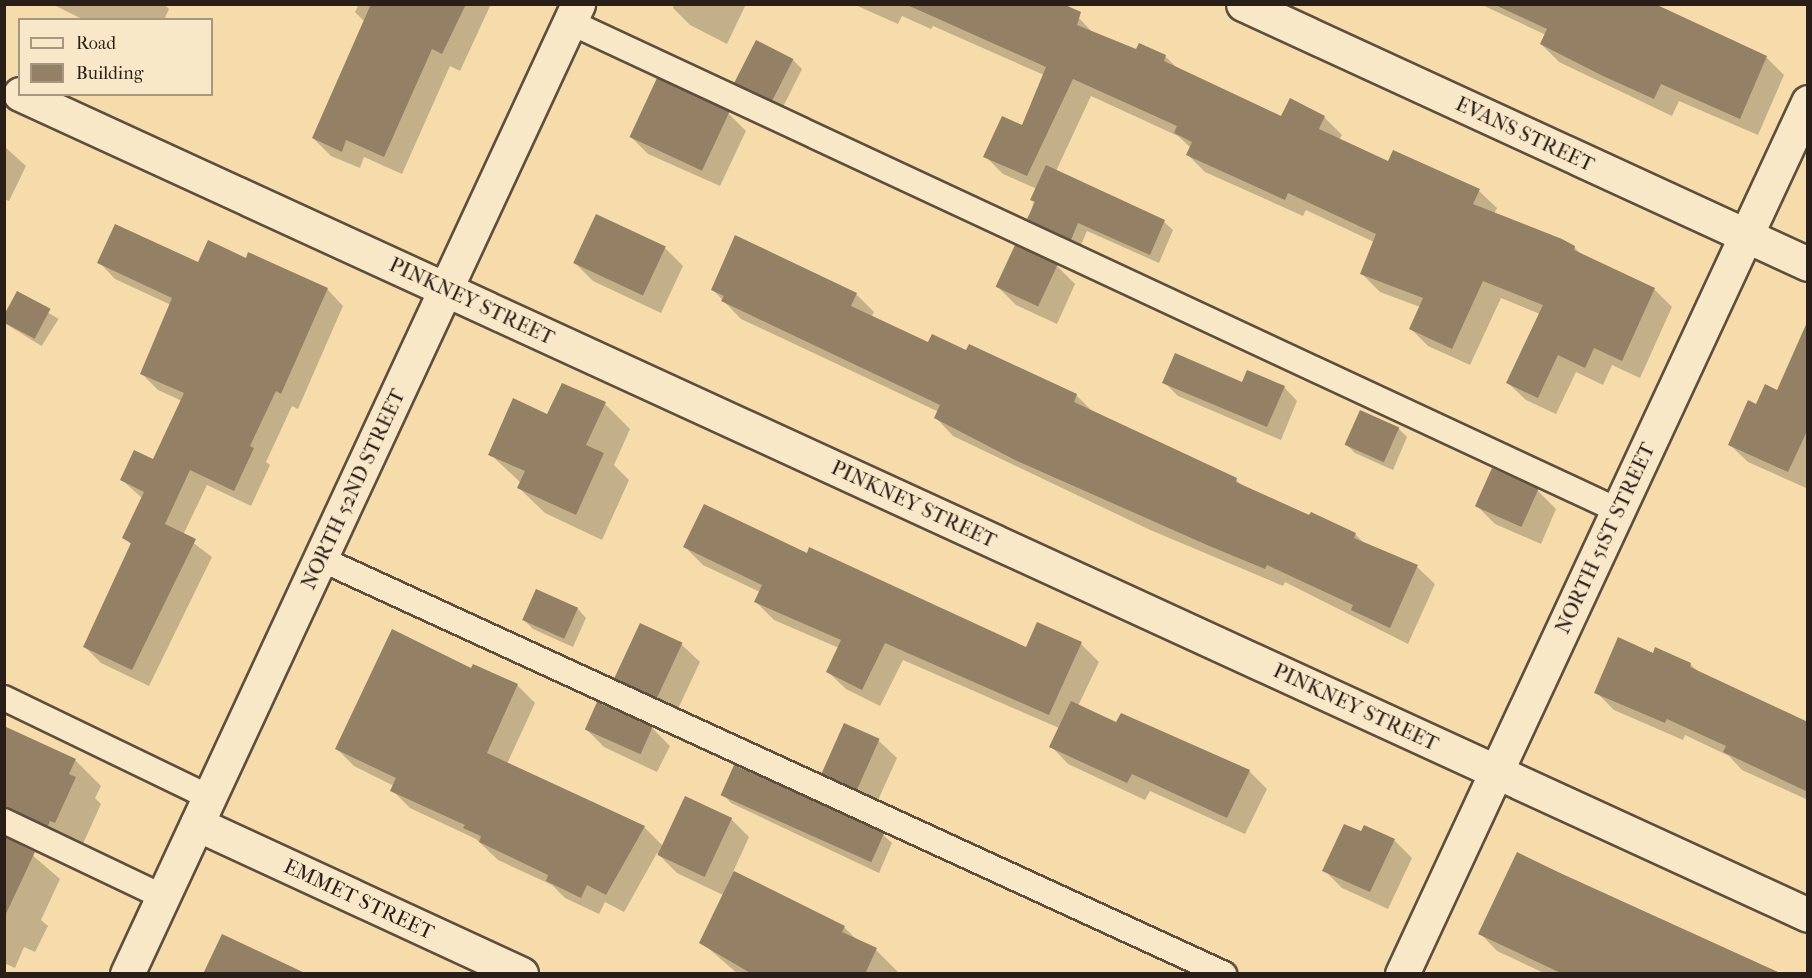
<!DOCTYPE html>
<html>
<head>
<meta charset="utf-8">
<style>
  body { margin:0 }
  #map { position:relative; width:1812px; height:978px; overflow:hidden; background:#f6dcab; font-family:"IM FELL French Canon",serif }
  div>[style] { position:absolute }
  .shadow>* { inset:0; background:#0003; transform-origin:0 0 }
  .building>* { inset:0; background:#948165; transform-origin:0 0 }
  .roads { filter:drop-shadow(2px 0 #5d4e3e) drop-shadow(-2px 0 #5d4e3e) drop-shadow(0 2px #5d4e3e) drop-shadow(0 -2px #5d4e3e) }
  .lane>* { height:24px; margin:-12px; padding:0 12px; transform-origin:12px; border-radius:12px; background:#f9e8c8 }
  .street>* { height:33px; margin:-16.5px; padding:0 16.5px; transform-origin:16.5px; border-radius:16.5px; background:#f9e8c8 }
  .secondary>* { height:33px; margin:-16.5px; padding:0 16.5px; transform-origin:16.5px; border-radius:16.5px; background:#f9e8c8 }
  span { translate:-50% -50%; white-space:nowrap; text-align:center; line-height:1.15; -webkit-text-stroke:6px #f9e8c8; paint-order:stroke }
  .street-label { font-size:21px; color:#2a1e19 }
  .frame { position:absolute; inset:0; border:6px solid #2a1e19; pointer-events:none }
  .legend { position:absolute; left:18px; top:18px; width:195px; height:78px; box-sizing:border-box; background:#f9e8c8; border:2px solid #a69782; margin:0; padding:8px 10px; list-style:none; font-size:18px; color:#2a1e19 }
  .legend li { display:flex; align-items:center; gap:12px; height:30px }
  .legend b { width:30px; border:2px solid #a69782 }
</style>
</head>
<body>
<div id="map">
  <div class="shadow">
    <i style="clip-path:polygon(52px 4px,164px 4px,169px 9px,164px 20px,84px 20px)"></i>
    <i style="clip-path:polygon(359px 4px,491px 4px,460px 71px,450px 66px,402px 174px,364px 157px,360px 168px,331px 156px,313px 138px,365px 22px,355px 12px)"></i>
    <i style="clip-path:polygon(674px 4px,746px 4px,727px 44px,690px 25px,673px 8px)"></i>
    <i style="clip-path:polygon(853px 4px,1049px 4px,1079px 18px,1093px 33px,1137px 51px,1165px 56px,1178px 69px,1282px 118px,1324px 117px,1342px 135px,1339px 140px,1389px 163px,1394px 152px,1479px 191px,1497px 208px,1494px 214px,1574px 247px,1583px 256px,1654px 289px,1672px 307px,1640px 378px,1612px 365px,1603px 385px,1576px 372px,1556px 414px,1526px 400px,1508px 383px,1540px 314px,1501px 298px,1470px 365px,1428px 346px,1410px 328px,1420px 307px,1380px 292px,1362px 274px,1374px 242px,1306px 210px,1303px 216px,1205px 172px,1188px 155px,1191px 148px,1178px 136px,1091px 96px,1056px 171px,1164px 222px,1173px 230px,1159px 263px,1087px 231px,1080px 247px,1037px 228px,1029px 219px,1037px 189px,1003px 174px,985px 156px,1023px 127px,1044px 75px,933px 26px,931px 29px,902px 16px,898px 24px)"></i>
    <i style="clip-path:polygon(1480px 4px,1610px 4px,1766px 57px,1784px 75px,1758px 135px,1679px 101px,1672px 116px,1559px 62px,1541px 44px,1546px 35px)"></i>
    <i style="clip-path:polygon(793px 60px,802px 69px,782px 109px,746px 92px,737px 83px)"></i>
    <i style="clip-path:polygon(728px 113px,746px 131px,720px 186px,648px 154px,631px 137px)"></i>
    <i style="clip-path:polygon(4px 146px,26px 166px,9px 201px,4px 199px)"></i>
    <i style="clip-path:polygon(1015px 247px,1058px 267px,1075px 284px,1057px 324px,1016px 305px,998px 287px)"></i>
    <i style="clip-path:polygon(665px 248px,683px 266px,661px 313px,593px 281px,575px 263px)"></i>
    <i style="clip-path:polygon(247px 260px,327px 289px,343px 306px,298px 409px,292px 406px,266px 462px,270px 465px,251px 506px,207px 485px,183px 535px,212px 557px,149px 686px,101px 663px,85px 647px,132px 545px,124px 538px,143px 499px,122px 480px,154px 461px,182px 401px,158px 390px,142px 374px,171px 305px,115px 279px,99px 262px,198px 264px)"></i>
    <i style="clip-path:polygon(713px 290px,856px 294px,874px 312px,871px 318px,929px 344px,1076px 395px,1094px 413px,1236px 480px,1245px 488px,1355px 534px,1365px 544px,1417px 567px,1435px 584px,1408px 644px,1285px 582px,1283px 586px,1148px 529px,953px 436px,936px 418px,939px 412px,741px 319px)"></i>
    <i style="left:17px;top:293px;width:49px;height:32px;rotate:32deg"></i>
    <i style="clip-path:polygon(1808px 380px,1808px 485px,1806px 488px,1748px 462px,1730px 445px,1756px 406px)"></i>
    <i style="clip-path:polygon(1164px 382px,1284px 387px,1297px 401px,1281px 440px,1178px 396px)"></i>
    <i style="clip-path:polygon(605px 404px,630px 429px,614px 465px,629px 480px,602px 540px,545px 513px,519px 488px,521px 483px,490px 454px,548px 416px)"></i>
    <i style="clip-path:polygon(1398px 428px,1407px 437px,1393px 470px,1355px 453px,1346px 444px)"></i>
    <i style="clip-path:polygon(1493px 470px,1538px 491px,1556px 509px,1541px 544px,1495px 524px,1477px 506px)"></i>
    <i style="clip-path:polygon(685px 547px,808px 555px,1027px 649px,1081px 644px,1099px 662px,1078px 706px,1117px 724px,1249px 771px,1267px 789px,1245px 834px,1150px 791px,1145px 800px,1068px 764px,1051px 746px,1059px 728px,903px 660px,880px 706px,846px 689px,828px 672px,839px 648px,774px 620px,756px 602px,760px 592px,703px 565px)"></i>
    <i style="clip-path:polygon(537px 591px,578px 609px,586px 618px,573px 647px,533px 629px,524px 620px)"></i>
    <i style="clip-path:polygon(641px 625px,682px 645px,700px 662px,675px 715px,634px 696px,616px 678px)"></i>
    <i style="clip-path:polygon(1654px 655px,1690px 664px,1699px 672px,1808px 723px,1808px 800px,1742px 770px,1729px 756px,1685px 735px,1683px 740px,1614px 710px,1596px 692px)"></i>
    <i style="clip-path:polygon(472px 670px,517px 685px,535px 703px,507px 764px,644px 827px,663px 846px,686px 798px,732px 820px,749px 837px,733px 872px,844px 927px,859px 942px,876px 950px,900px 974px,738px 974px,701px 942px,723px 895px,677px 873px,657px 853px,624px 912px,605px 902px,599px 914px,565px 898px,552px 885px,498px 860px,476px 839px,410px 808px,392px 790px,394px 786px,354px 766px,336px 748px)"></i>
    <i style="clip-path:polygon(4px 727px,75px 760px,101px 786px,95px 798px,101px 804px,81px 848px,30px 832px,16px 841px,60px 879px,41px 920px,48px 926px,35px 952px,24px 947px,15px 968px,4px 963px)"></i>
    <i style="clip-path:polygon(652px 728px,670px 746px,657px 772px,604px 747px,586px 729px)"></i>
    <i style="clip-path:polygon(879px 741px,897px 758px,875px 807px,842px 791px,824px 773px)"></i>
    <i style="clip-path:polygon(723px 794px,883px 835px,892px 843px,879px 873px,731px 803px)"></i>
    <i style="clip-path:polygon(1362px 833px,1394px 840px,1412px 858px,1388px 909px,1342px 888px,1324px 870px)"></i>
    <i style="clip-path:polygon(1518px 854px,1782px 974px,1546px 974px,1497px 951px,1480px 933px)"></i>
  </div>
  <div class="building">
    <i style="clip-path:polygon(371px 4px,466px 4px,442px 54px,432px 49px,384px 157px,346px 140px,342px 152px,312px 138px)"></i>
    <i style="clip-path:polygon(905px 4px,1063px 4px,1081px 12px,1077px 25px,1136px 49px,1139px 43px,1166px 55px,1164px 61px,1281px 116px,1290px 98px,1325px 116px,1319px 129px,1388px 161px,1393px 150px,1480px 189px,1473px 204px,1562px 239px,1575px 246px,1574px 250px,1655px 288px,1622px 361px,1594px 348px,1585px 368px,1558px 355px,1538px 398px,1506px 383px,1543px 305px,1483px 281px,1452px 349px,1409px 329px,1423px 298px,1360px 274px,1376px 234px,1288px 193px,1285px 200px,1186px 155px,1192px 142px,1174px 133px,1177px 126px,1073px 79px,1027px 176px,983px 157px,1002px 116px,1022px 125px,1046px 67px)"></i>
    <i style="clip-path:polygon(1493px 4px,1655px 4px,1767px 56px,1740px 119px,1661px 84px,1654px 99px,1603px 76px,1540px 44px,1547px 29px)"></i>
    <i style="left:756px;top:40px;width:42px;height:48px;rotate:27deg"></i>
    <i style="left:657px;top:78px;width:80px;height:65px;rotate:25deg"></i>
    <i style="clip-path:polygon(1046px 165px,1165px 220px,1150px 255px,1078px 223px,1071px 240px,1027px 219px,1035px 202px,1030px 200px)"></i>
    <i style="left:596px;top:214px;width:77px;height:54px;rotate:25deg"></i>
    <i style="clip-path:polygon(115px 224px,198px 262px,208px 240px,246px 258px,248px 252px,328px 288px,281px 394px,276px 391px,250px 446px,254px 448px,234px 491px,190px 470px,165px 524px,196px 539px,132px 670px,83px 647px,131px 543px,122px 538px,144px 492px,120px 480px,134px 450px,153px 459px,184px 393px,140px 374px,172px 298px,97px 263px)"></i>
    <i style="clip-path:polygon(735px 235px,857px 293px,851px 306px,928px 342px,932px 334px,966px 350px,969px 344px,1077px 394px,1074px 402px,1237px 478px,1236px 482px,1309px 515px,1311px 512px,1356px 533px,1354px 538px,1418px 565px,1390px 628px,1351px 610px,1353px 605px,1267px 565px,1265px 569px,1207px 545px,1015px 460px,934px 418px,940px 405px,721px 301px,724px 296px,711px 290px)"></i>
    <i style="left:1015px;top:245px;width:47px;height:46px;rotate:25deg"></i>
    <i style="left:17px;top:291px;width:38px;height:34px;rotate:28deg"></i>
    <i style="clip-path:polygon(1808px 320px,1808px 429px,1788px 472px,1728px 445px,1748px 400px,1756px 404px,1765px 384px,1777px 390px)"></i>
    <i style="clip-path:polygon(1175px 353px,1242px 382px,1247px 370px,1285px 386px,1267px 427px,1162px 383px)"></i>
    <i style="clip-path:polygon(562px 383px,606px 402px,586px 445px,604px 453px,576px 515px,517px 488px,525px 471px,488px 455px,513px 398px,547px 414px)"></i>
    <i style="left:1360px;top:410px;width:43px;height:38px;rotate:24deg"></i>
    <i style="left:1492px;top:468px;width:51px;height:42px;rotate:24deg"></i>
    <i style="clip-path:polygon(704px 504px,807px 553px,809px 547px,1026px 647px,1037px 622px,1082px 642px,1049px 715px,885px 643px,862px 690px,826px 672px,841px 640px,754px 602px,762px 585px,683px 547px)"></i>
    <i style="left:536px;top:589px;width:46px;height:34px;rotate:24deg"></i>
    <i style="left:640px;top:623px;width:47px;height:61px;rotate:25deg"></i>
    <i style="clip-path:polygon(392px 629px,471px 668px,473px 664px,518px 684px,487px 753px,645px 826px,606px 895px,587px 885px,581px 898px,546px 881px,548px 875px,479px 842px,481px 836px,463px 828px,465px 825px,390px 791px,396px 778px,335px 749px)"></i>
    <i style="clip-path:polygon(1618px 637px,1653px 653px,1655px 647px,1691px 663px,1690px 667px,1808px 722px,1808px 792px,1723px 752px,1726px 746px,1667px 719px,1665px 723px,1594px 693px)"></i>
    <i style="clip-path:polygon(1071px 701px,1116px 722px,1121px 713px,1250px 770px,1227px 818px,1132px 774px,1127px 783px,1049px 747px)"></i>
    <i style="left:597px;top:702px;width:61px;height:30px;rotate:24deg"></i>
    <i style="left:844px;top:723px;width:39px;height:56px;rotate:24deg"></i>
    <i style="clip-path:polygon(4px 726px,76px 759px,69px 774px,76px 777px,55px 823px,50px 821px,48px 826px,4px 807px)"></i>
    <i style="left:734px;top:765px;width:165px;height:33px;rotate:24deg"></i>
    <i style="left:685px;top:796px;width:52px;height:65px;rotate:25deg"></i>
    <i style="clip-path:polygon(1344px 824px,1361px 831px,1364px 825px,1395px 839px,1370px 892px,1322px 871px)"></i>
    <i style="clip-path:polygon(4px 837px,35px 852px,4px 918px)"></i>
    <i style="clip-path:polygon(1517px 852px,1560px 873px,1782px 974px,1563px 974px,1478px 934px)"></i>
    <i style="clip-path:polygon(734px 871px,845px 926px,842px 932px,877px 948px,865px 974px,752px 974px,699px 943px)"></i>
    <i style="clip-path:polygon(222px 934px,307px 974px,203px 974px)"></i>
  </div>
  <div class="roads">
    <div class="lane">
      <i style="left:570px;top:22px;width:1155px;rotate:24.99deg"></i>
      <i style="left:321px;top:559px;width:994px;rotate:24.68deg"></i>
      <i style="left:4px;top:698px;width:228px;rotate:25.8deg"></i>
      <i style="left:4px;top:821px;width:176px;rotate:25.5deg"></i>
    </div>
    <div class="street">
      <i style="left:1243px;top:4px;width:622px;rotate:24.71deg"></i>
      <i style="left:20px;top:94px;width:1967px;rotate:24.66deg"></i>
      <i style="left:197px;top:824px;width:357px;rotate:24.8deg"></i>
      <i style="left:1402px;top:974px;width:962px;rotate:-65.03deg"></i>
    </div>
    <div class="secondary">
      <i style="left:127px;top:974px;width:1070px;rotate:-65.06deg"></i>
    </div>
  </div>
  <div class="street-label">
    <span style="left:1525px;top:134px;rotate:25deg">EVANS STREET</span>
    <span style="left:472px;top:301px;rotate:25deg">PINKNEY STREET</span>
    <span style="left:353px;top:489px;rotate:-65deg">NORTH 52ND STREET</span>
    <span style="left:914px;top:504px;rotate:25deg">PINKNEY STREET</span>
    <span style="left:1605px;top:538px;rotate:-65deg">NORTH 51ST STREET</span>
    <span style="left:1356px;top:707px;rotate:25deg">PINKNEY STREET</span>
    <span style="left:359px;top:899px;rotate:25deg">EMMET STREET</span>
  </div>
  <div class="frame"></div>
  <ul class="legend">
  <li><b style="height:8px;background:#f9e8c8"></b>Road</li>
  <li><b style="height:16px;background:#948165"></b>Building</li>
  </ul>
</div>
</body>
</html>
